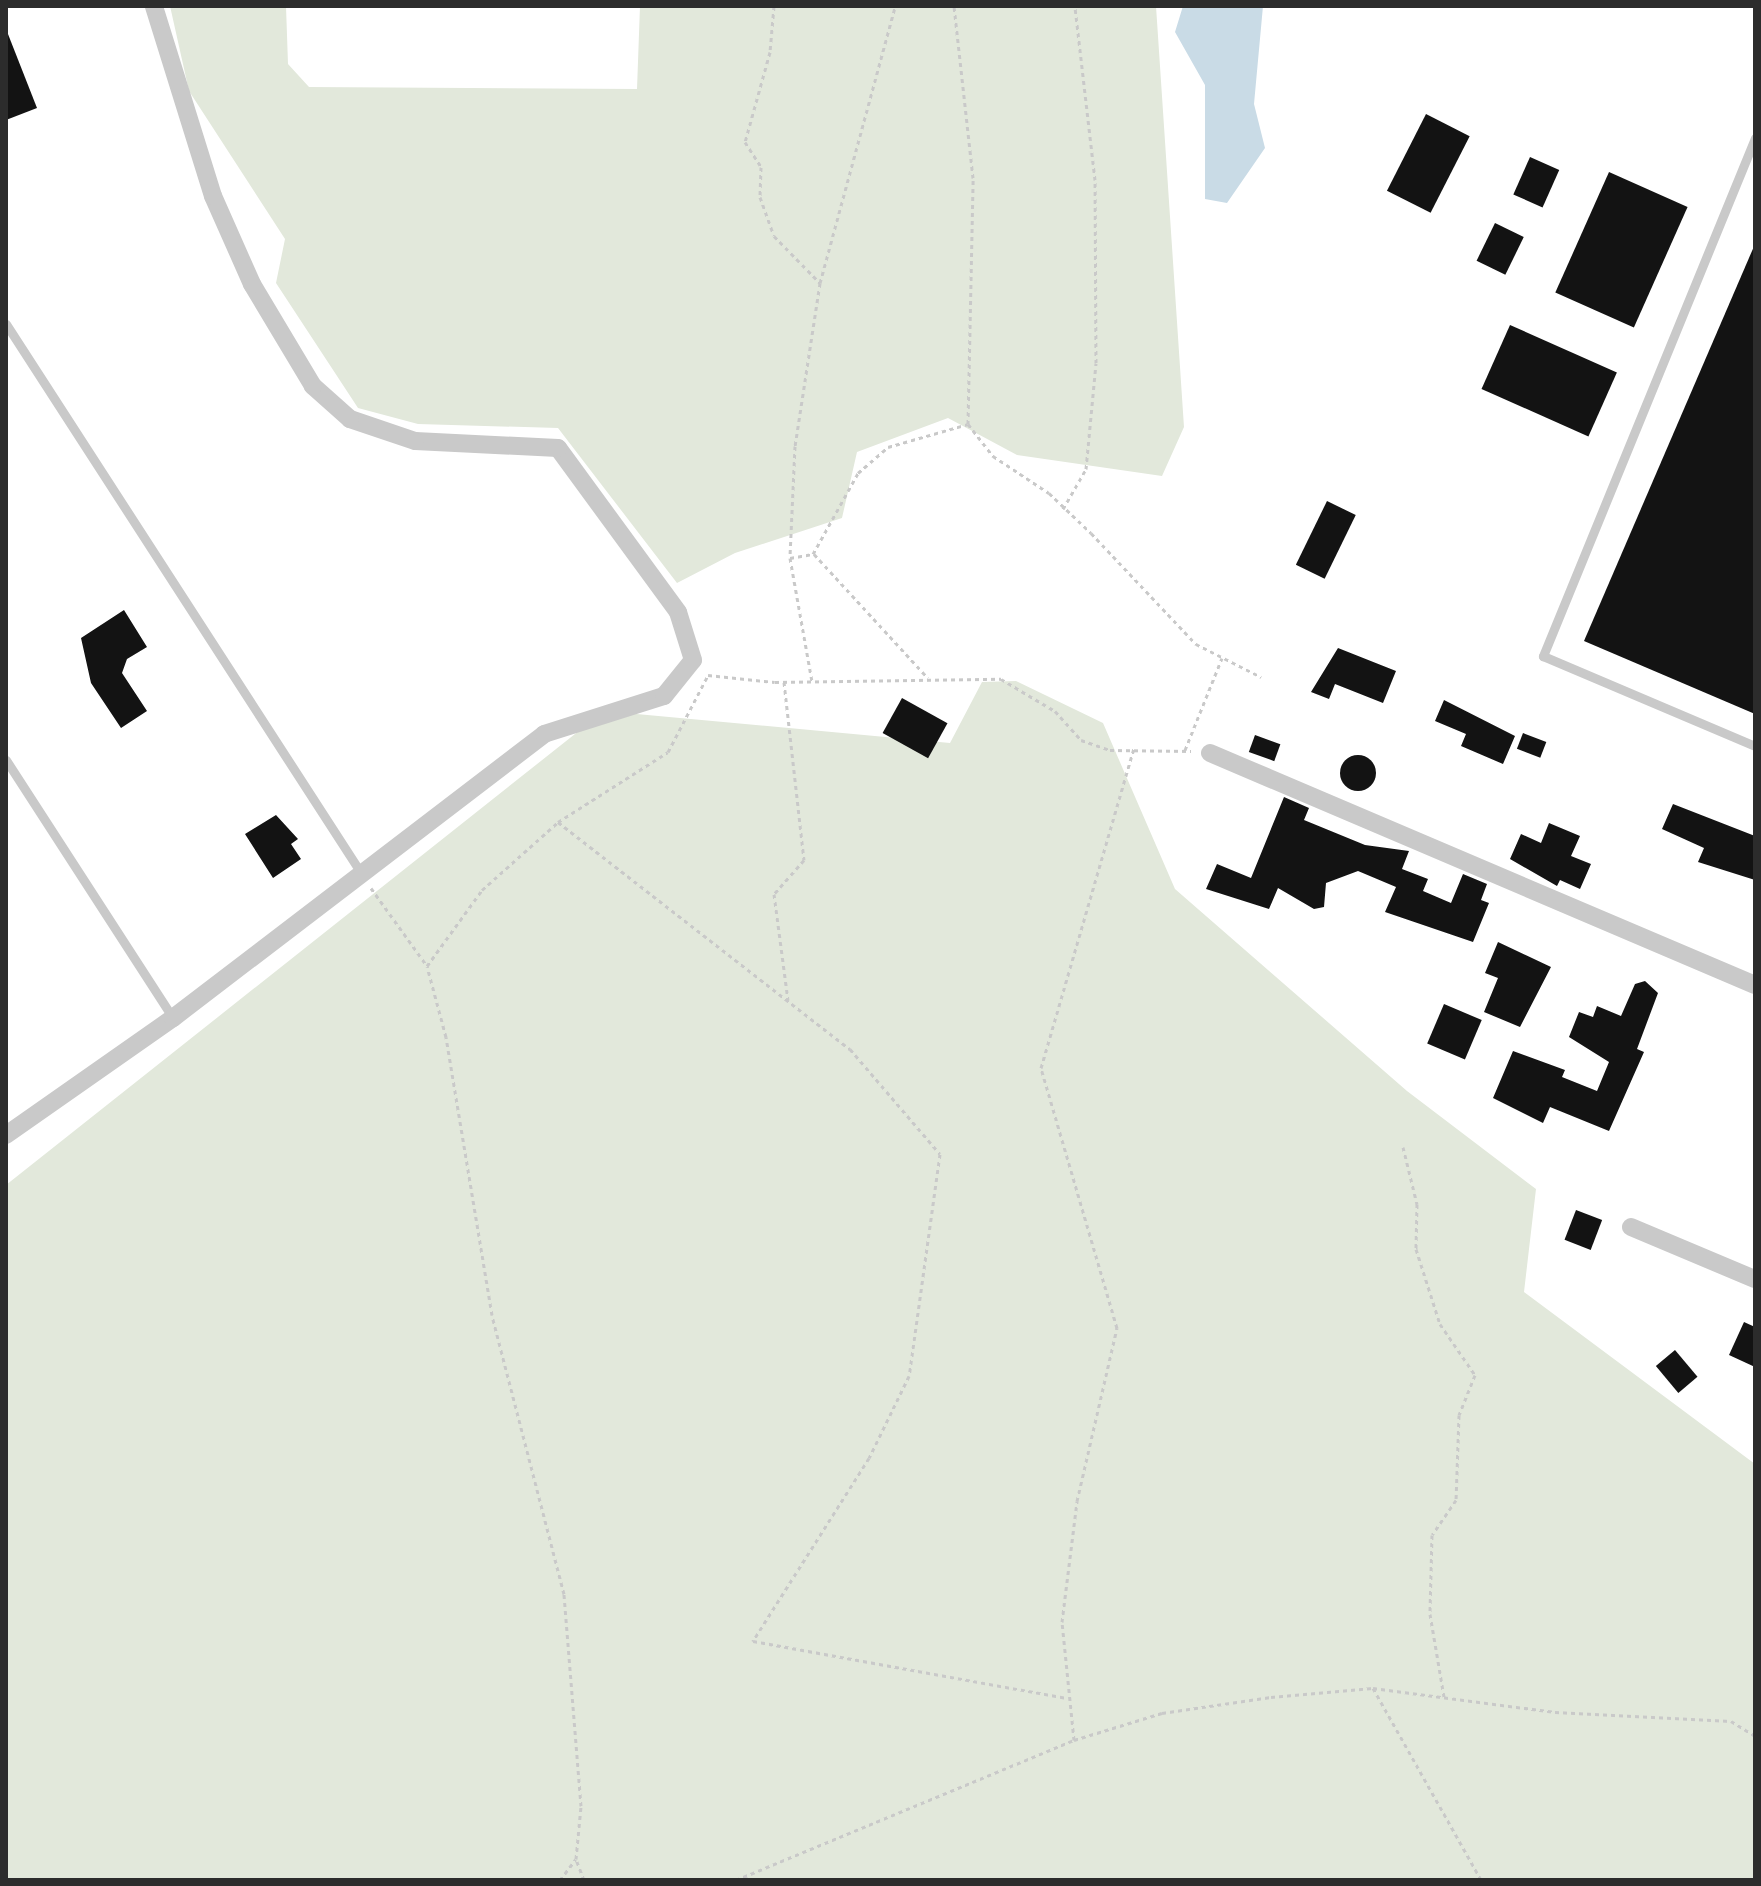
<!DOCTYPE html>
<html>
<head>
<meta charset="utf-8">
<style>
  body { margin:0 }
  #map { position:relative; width:1761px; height:1886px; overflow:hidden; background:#fff; font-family:Ubuntu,sans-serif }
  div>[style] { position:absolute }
  .green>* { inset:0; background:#e2e8db }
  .water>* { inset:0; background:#c9dbe6 }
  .building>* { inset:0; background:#131313; transform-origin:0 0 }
  .round { border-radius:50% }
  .path>* { height:3px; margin-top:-1.5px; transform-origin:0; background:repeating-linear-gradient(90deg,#c9c9c9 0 4px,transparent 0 8px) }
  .service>* { height:9px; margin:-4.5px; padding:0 4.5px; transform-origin:4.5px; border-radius:4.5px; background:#c9c9c9 }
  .minor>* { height:18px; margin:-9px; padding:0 9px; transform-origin:9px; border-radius:9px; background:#c9c9c9 }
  span { translate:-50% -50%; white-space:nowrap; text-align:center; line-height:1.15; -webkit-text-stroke:8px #fff; paint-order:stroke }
  .frame { position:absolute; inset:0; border:8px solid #2c2c2c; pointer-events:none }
</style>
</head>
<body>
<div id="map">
  <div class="green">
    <i style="clip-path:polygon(170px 6px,286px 6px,288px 64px,309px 87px,637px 89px,640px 6px,1156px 6px,1184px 427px,1162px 476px,1017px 455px,948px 418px,857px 452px,842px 518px,735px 553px,677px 583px,558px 428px,418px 424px,358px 408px,276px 283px,285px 239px,189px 91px)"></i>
    <i style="clip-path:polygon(1016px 681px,1103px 723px,1175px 889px,1407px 1091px,1536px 1189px,1524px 1292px,1755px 1464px,1755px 1880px,6px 1880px,6px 1185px,604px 711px,950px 743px,982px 682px)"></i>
  </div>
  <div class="water">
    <i style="clip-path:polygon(1183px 6px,1263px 6px,1254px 104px,1265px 148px,1227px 203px,1205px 199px,1205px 85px,1175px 32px)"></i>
  </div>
  <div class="building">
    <i style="clip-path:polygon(6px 29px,37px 108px,6px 120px)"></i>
    <i style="left:1426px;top:114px;width:49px;height:86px;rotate:27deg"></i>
    <i style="left:1530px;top:157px;width:32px;height:41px;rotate:24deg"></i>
    <i style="left:1609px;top:172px;width:86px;height:132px;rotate:24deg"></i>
    <i style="left:1495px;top:223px;width:32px;height:42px;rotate:26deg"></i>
    <i style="clip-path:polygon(1755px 244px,1755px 714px,1584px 641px)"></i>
    <i style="left:1510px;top:325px;width:117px;height:70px;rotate:24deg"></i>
    <i style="left:1327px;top:501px;width:32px;height:71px;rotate:26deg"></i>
    <i style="clip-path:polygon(124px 610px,147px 647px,127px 659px,122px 673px,147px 711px,121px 728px,91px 683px,81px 638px)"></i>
    <i style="clip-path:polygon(1338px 648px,1396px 671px,1383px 703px,1335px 684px,1329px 699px,1311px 692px)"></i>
    <i style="left:902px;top:698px;width:52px;height:40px;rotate:29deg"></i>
    <i style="clip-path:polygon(1444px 700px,1515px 736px,1503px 764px,1461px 746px,1466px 734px,1435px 721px)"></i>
    <i style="left:1523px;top:733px;width:25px;height:17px;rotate:21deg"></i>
    <i style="left:1255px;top:735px;width:27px;height:18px;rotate:20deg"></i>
    <i class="round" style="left:1340px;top:755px;width:36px;height:36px"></i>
    <i style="clip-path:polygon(1284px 797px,1309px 808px,1304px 820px,1365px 845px,1409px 851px,1402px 869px,1428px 879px,1423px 891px,1451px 903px,1463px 874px,1487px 884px,1481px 900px,1489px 903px,1473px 942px,1385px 912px,1396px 887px,1358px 871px,1326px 883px,1324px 907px,1314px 909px,1278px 888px,1269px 909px,1206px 889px,1217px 864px,1251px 878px)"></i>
    <i style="clip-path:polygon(1673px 804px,1755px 836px,1755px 880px,1698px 862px,1704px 848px,1662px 829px)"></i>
    <i style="clip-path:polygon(276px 815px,298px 839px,291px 844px,301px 859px,273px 878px,245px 834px)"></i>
    <i style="clip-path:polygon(1549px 823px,1580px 836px,1571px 856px,1591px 864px,1580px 889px,1560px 880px,1557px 886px,1510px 859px,1521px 834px,1541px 843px)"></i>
    <i style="clip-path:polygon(1498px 942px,1551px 967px,1520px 1027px,1484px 1012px,1498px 978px,1485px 973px)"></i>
    <i style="clip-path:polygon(1645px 981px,1658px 993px,1637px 1049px,1644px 1052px,1609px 1131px,1550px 1107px,1543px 1123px,1493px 1098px,1513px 1051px,1565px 1070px,1562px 1077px,1597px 1091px,1609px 1062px,1569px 1037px,1579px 1012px,1593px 1017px,1597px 1006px,1621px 1016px,1635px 984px)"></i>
    <i style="left:1444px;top:1004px;width:41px;height:43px;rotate:23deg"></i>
    <i style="left:1576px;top:1210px;width:28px;height:32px;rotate:21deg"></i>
    <i style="clip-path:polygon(1744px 1322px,1755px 1327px,1755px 1367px,1729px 1355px)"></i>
    <i style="left:1675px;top:1350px;width:35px;height:25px;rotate:50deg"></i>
  </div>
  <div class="path">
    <i style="left:774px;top:6px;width:46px;rotate:95deg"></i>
    <i style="left:770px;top:52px;width:93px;rotate:105.5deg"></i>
    <i style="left:745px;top:142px;width:30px;rotate:57deg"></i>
    <i style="left:761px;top:167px;width:30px;rotate:92deg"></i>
    <i style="left:760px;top:197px;width:41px;rotate:70.3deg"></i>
    <i style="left:774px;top:236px;width:66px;rotate:45.6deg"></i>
    <i style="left:820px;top:283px;width:165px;rotate:98.7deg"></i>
    <i style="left:795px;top:446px;width:112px;rotate:92.6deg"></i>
    <i style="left:790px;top:558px;width:125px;rotate:79.9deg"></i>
    <i style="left:820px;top:283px;width:287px;rotate:-74.8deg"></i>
    <i style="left:968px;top:424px;width:41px;rotate:52deg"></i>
    <i style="left:993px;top:456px;width:67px;rotate:33.5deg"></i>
    <i style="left:1049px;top:493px;width:58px;rotate:43.6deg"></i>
    <i style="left:1091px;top:533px;width:153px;rotate:46.6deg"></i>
    <i style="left:1196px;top:644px;width:73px;rotate:26.9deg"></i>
    <i style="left:1063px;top:509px;width:46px;rotate:-60.1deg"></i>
    <i style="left:1086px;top:469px;width:106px;rotate:-84.6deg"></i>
    <i style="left:1096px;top:363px;width:183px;rotate:-90.3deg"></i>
    <i style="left:1095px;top:180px;width:175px;rotate:-96.6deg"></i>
    <i style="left:814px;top:554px;width:168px;rotate:47.4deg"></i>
    <i style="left:790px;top:558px;width:23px;rotate:-10deg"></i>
    <i style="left:813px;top:554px;width:93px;rotate:-60.9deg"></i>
    <i style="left:858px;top:473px;width:40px;rotate:-41deg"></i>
    <i style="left:888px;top:447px;width:83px;rotate:-16deg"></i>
    <i style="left:968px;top:424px;width:246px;rotate:-88.8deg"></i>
    <i style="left:973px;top:178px;width:173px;rotate:-96.3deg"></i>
    <i style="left:784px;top:682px;width:179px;rotate:83.6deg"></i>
    <i style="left:804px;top:860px;width:45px;rotate:131.4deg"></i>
    <i style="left:774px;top:894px;width:107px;rotate:82.5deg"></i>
    <i style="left:1185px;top:750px;width:99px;rotate:-68.1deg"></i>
    <i style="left:558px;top:822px;width:370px;rotate:37.9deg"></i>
    <i style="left:850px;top:1049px;width:138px;rotate:49.4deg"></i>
    <i style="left:940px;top:1154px;width:224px;rotate:97.9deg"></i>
    <i style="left:909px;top:1376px;width:91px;rotate:116deg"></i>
    <i style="left:869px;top:1458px;width:217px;rotate:122.4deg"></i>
    <i style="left:753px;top:1641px;width:319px;rotate:10.3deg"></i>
    <i style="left:371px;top:888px;width:96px;rotate:54.3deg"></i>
    <i style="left:1403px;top:1147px;width:59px;rotate:76.2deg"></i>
    <i style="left:1417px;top:1204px;width:45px;rotate:91.3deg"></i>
    <i style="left:1416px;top:1249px;width:79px;rotate:72.3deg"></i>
    <i style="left:1440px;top:1324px;width:62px;rotate:55.5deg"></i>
    <i style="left:1475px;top:1375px;width:43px;rotate:111.8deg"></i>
    <i style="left:1459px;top:1415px;width:85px;rotate:92deg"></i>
    <i style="left:1456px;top:1500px;width:42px;rotate:124.4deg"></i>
    <i style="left:1432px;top:1535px;width:79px;rotate:91.5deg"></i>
    <i style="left:1430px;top:1614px;width:84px;rotate:80.4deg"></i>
    <i style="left:1373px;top:1688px;width:220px;rotate:60.6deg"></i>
    <i style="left:1074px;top:1740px;width:119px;rotate:-95.8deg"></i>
    <i style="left:1062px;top:1622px;width:122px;rotate:-82.9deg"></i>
    <i style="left:1077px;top:1501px;width:178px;rotate:-77deg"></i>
    <i style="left:1117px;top:1328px;width:271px;rotate:-106.3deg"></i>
    <i style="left:1041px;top:1068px;width:333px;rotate:-73.8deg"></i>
    <i style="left:560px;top:1880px;width:26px;rotate:-53deg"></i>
    <i style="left:584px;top:1880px;width:22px;rotate:-111deg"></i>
    <i style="left:576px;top:1859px;width:53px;rotate:-84.6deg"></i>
    <i style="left:581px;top:1806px;width:213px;rotate:-94.6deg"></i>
    <i style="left:564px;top:1594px;width:288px;rotate:-104.5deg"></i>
    <i style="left:492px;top:1315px;width:282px;rotate:-99.4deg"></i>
    <i style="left:446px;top:1037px;width:73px;rotate:-105deg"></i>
    <i style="left:427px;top:966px;width:94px;rotate:-54.1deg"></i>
    <i style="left:482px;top:890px;width:102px;rotate:-41.8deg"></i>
    <i style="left:558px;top:822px;width:130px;rotate:-32.5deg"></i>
    <i style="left:668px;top:752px;width:87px;rotate:-62.5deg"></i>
    <i style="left:708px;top:675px;width:67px;rotate:6deg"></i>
    <i style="left:775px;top:682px;width:226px;rotate:-0.8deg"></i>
    <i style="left:1001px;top:679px;width:63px;rotate:30.7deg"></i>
    <i style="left:1055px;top:711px;width:39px;rotate:48deg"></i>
    <i style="left:1081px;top:740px;width:31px;rotate:19deg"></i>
    <i style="left:1110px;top:750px;width:81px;rotate:0.7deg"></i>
    <i style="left:736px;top:1880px;width:366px;rotate:-22.5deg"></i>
    <i style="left:1074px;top:1740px;width:92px;rotate:-17.1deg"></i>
    <i style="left:1162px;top:1713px;width:110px;rotate:-8.4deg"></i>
    <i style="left:1271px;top:1697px;width:102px;rotate:-5deg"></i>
    <i style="left:1373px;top:1688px;width:184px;rotate:7.5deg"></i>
    <i style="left:1555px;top:1712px;width:176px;rotate:2.9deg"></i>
    <i style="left:1731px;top:1721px;width:28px;rotate:32deg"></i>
  </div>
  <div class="service">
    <i style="left:1755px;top:138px;width:560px;rotate:112.26deg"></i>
    <i style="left:1543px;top:656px;width:230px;rotate:23deg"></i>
    <i style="left:6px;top:324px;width:654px;rotate:57.11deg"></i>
    <i style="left:6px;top:760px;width:307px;rotate:57.1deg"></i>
  </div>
  <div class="minor">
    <i style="left:1210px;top:753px;width:592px;rotate:23.06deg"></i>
    <i style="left:6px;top:1135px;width:204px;rotate:-35deg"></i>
    <i style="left:173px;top:1018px;width:467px;rotate:-37.4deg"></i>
    <i style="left:544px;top:734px;width:126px;rotate:-17.6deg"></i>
    <i style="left:664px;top:696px;width:46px;rotate:-51.1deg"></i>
    <i style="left:693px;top:660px;width:50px;rotate:-107.4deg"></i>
    <i style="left:678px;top:612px;width:203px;rotate:-126.2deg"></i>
    <i style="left:558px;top:448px;width:143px;rotate:-177.2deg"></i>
    <i style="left:415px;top:441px;width:69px;rotate:-161.3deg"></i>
    <i style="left:350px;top:419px;width:50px;rotate:-138.3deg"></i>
    <i style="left:313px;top:386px;width:119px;rotate:-120.9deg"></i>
    <i style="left:252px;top:284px;width:96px;rotate:-113.9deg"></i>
    <i style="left:213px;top:196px;width:199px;rotate:-107.3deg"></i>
    <i style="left:1631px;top:1227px;width:134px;rotate:22.8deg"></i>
  </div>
  <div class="frame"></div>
</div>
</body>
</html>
